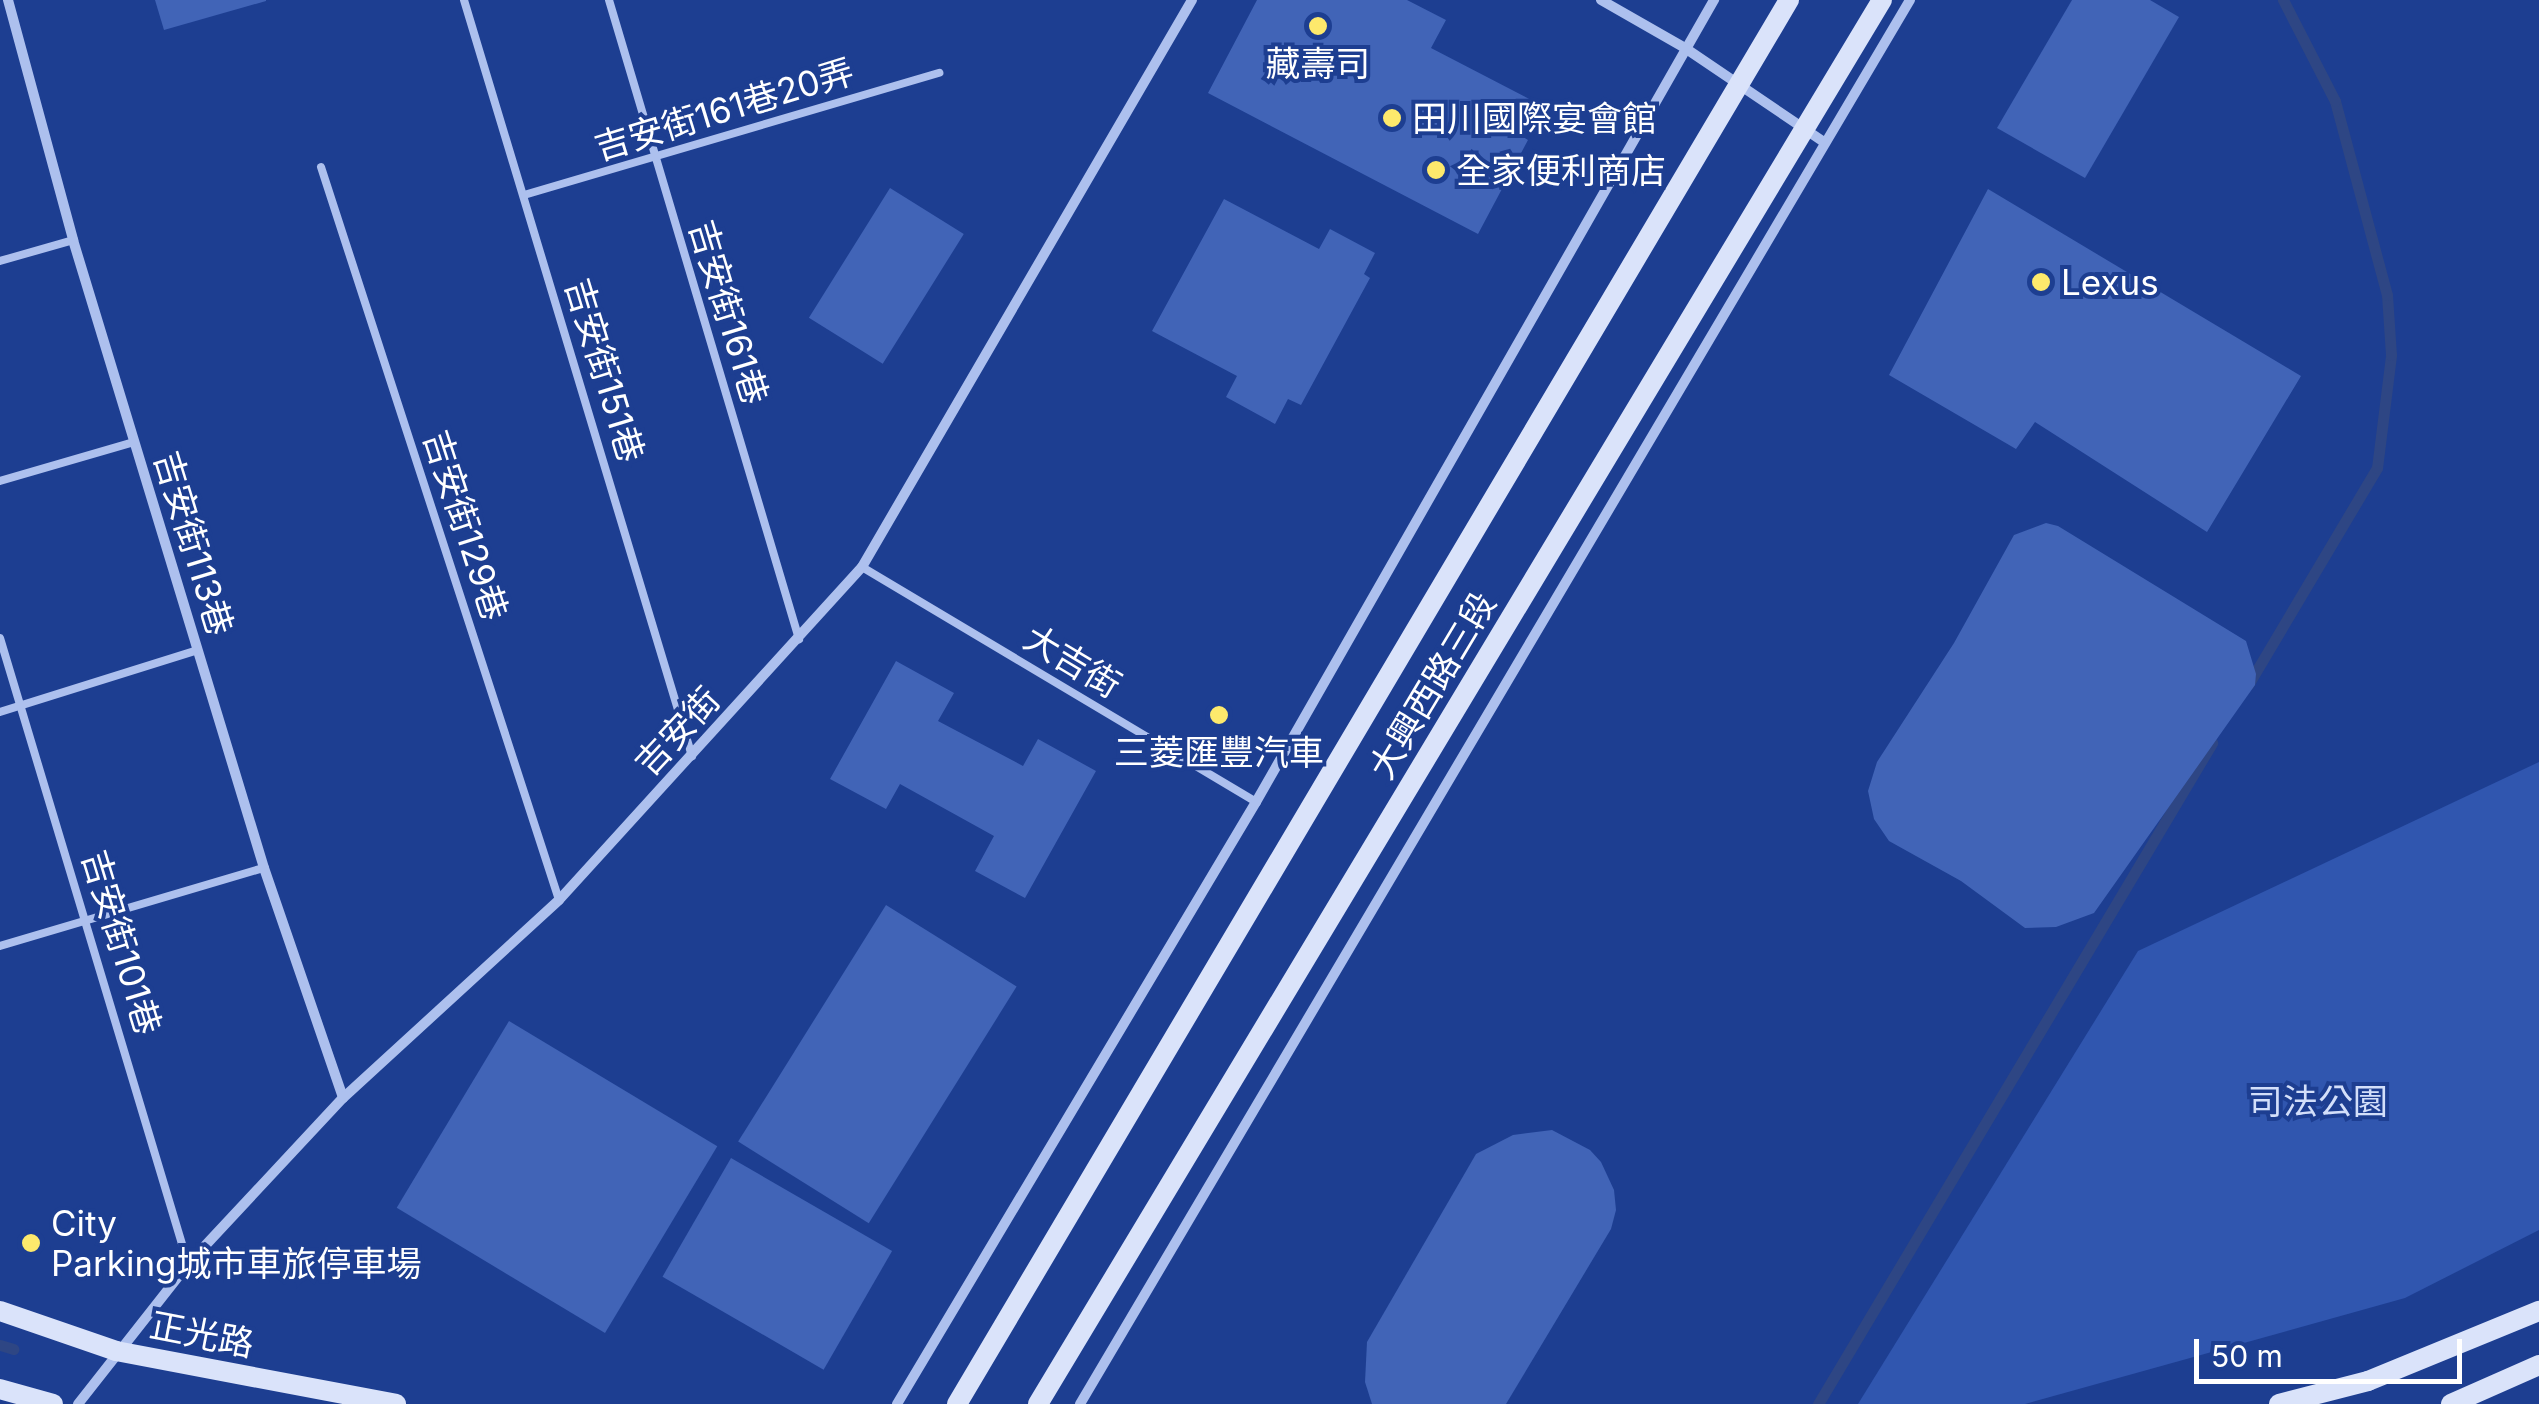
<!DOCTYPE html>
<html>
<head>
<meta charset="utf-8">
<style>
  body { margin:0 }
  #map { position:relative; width:2539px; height:1404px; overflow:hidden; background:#1d3e91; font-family:Inter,"Noto Sans TC",sans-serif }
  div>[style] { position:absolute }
  .green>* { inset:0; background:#3056af }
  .stream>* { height:11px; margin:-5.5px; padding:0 5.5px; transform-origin:5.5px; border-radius:5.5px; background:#2e4684 }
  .building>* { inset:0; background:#4164b7; transform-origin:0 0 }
  .lane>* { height:8px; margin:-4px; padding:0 4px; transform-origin:4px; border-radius:4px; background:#adc0ee }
  .street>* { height:10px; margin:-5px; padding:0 5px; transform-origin:5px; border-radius:5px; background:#adc0ee }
  .secondary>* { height:20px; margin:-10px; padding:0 10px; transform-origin:10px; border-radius:10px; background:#dae3fa }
  .dots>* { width:28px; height:28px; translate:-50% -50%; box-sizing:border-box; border:5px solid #1d3e91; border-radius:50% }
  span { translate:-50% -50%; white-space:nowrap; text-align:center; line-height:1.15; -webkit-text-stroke:8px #1d3e91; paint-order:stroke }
  .poi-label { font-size:35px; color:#fff }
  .left { translate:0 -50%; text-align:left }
  .street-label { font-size:35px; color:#fff }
  .park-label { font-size:35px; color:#d3dffa }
  .scale { position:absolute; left:2194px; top:1339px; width:268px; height:45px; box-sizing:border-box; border:5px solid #fff; border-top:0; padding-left:12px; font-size:30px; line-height:35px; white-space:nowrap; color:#fff; -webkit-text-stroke:8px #1d3e91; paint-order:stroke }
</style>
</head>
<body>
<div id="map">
  <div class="green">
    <i style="clip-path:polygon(2539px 762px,2539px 1230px,2405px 1298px,2025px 1404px,1858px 1404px,2138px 951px)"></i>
  </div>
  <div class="stream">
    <i style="left:2248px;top:685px;width:252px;rotate:-59.3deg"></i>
    <i style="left:2377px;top:468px;width:114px;rotate:-82.9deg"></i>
    <i style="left:2391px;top:355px;width:60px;rotate:-93.8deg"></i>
    <i style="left:2387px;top:295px;width:201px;rotate:-105deg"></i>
    <i style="left:2335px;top:101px;width:114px;rotate:-117.2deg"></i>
    <i style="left:0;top:1345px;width:14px;rotate:17deg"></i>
    <i style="left:1818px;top:1404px;width:770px;rotate:-59.2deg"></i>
  </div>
  <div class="building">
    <i style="clip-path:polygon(155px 0,266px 0,266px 1px,164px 30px)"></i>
    <i style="clip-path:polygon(1257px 0,1407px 0,1446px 20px,1431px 48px,1535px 102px,1518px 134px,1528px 140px,1478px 234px,1208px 93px)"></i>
    <i style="clip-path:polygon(2072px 0,2150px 0,2179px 17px,2085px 178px,1997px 128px)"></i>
    <i style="left:890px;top:188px;width:87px;height:153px;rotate:32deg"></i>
    <i style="clip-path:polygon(1988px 189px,2301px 376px,2207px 532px,2035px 422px,2016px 449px,1889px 375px)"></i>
    <i style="clip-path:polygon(1224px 199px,1319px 249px,1330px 229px,1375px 253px,1364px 274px,1370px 278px,1301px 405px,1288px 399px,1275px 424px,1226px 397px,1237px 376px,1152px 331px)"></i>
    <i style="clip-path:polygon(2046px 523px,2058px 526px,2246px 641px,2256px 674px,2255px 685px,2094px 913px,2056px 927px,2025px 928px,1961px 881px,1889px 841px,1874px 819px,1868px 791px,1877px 762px,1954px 643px,2014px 535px)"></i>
    <i style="clip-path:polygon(896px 661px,954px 693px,938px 721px,1023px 766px,1038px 739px,1096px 771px,1025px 898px,975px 871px,994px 836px,900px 784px,886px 809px,830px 779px)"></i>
    <i style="left:886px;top:905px;width:154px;height:279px;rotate:32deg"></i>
    <i style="left:509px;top:1021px;width:243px;height:218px;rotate:31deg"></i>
    <i style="clip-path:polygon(1552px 1130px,1590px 1150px,1601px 1162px,1614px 1190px,1616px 1210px,1611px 1229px,1506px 1404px,1372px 1404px,1365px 1382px,1367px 1342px,1476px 1154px,1513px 1135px)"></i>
    <i style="left:731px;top:1158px;width:186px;height:137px;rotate:30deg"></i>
  </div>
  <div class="lane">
    <i style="left:464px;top:0;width:790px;rotate:73.22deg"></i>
    <i style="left:609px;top:0;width:667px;rotate:73.44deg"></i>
    <i style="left:321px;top:167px;width:771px;rotate:72.01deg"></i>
    <i style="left:524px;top:195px;width:433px;rotate:-16.4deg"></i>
    <i style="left:0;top:261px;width:76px;rotate:-16deg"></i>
    <i style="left:0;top:481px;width:140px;rotate:-16.2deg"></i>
    <i style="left:862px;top:567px;width:459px;rotate:30.8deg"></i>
    <i style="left:0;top:638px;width:654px;rotate:73.28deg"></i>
    <i style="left:0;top:712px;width:207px;rotate:-17.4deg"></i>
    <i style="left:0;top:946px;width:275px;rotate:-16.5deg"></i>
  </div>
  <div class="street">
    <i style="left:8px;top:0;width:249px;rotate:74.8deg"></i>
    <i style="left:73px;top:240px;width:656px;rotate:73.08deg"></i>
    <i style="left:264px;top:868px;width:243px;rotate:71deg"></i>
    <i style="left:1601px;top:0;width:97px;rotate:29.7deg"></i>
    <i style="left:1685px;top:48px;width:168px;rotate:34.1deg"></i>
    <i style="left:78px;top:1404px;width:178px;rotate:-51.8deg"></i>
    <i style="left:188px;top:1264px;width:227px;rotate:-47deg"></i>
    <i style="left:343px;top:1098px;width:293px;rotate:-42.5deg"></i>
    <i style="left:559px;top:900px;width:450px;rotate:-47.7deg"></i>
    <i style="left:862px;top:567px;width:656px;rotate:-59.8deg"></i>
    <i style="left:897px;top:1404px;width:701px;rotate:-59.19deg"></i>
    <i style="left:1256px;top:802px;width:924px;rotate:-60.27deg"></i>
    <i style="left:1080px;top:1404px;width:1631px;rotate:-59.41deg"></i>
  </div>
  <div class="secondary">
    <i style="left:0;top:1311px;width:123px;rotate:19deg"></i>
    <i style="left:116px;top:1351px;width:285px;rotate:10.7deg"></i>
    <i style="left:0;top:1389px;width:55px;rotate:15.8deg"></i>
    <i style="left:957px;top:1404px;width:1632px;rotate:-59.35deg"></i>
    <i style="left:1038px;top:1404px;width:1638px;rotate:-58.99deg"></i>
    <i style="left:2279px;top:1404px;width:92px;rotate:-14.5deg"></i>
    <i style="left:2368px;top:1381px;width:185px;rotate:-22.3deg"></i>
    <i style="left:2451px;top:1404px;width:96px;rotate:-23.9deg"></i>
  </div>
  <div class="dots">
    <i style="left:1318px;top:26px;background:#fde96c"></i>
    <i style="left:1392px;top:118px;background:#fde96c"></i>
    <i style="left:1436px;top:170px;background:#fde96c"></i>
    <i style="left:2041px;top:282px;background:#fde96c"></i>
    <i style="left:1219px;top:715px;background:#fde96c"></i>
    <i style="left:31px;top:1243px;background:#fde96c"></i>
  </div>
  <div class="poi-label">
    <span style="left:1318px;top:63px">藏壽司</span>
    <span class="left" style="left:1412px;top:118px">田川國際宴會館</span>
    <span class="left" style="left:1456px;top:170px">全家便利商店</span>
    <span class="left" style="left:2061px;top:282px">Lexus</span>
    <span style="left:1219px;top:752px">三菱匯豐汽車</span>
    <span class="left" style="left:51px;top:1243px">City<br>Parking城市車旅停車場</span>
  </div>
  <div class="street-label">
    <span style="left:724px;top:109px;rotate:-17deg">吉安街161巷20弄</span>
    <span style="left:729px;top:312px;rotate:73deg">吉安街161巷</span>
    <span style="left:605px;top:370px;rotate:73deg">吉安街151巷</span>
    <span style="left:466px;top:525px;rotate:72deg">吉安街129巷</span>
    <span style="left:194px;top:543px;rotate:73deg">吉安街113巷</span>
    <span style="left:1073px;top:661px;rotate:31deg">大吉街</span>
    <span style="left:1432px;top:685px;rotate:-59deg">大興西路三段</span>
    <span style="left:677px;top:731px;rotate:-47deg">吉安街</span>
    <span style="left:122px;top:942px;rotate:73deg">吉安街101巷</span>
    <span style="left:202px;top:1334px;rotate:11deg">正光路</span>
  </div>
  <div class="park-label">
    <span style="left:2318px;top:1101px">司法公園</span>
  </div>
  <div class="scale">50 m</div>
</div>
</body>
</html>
